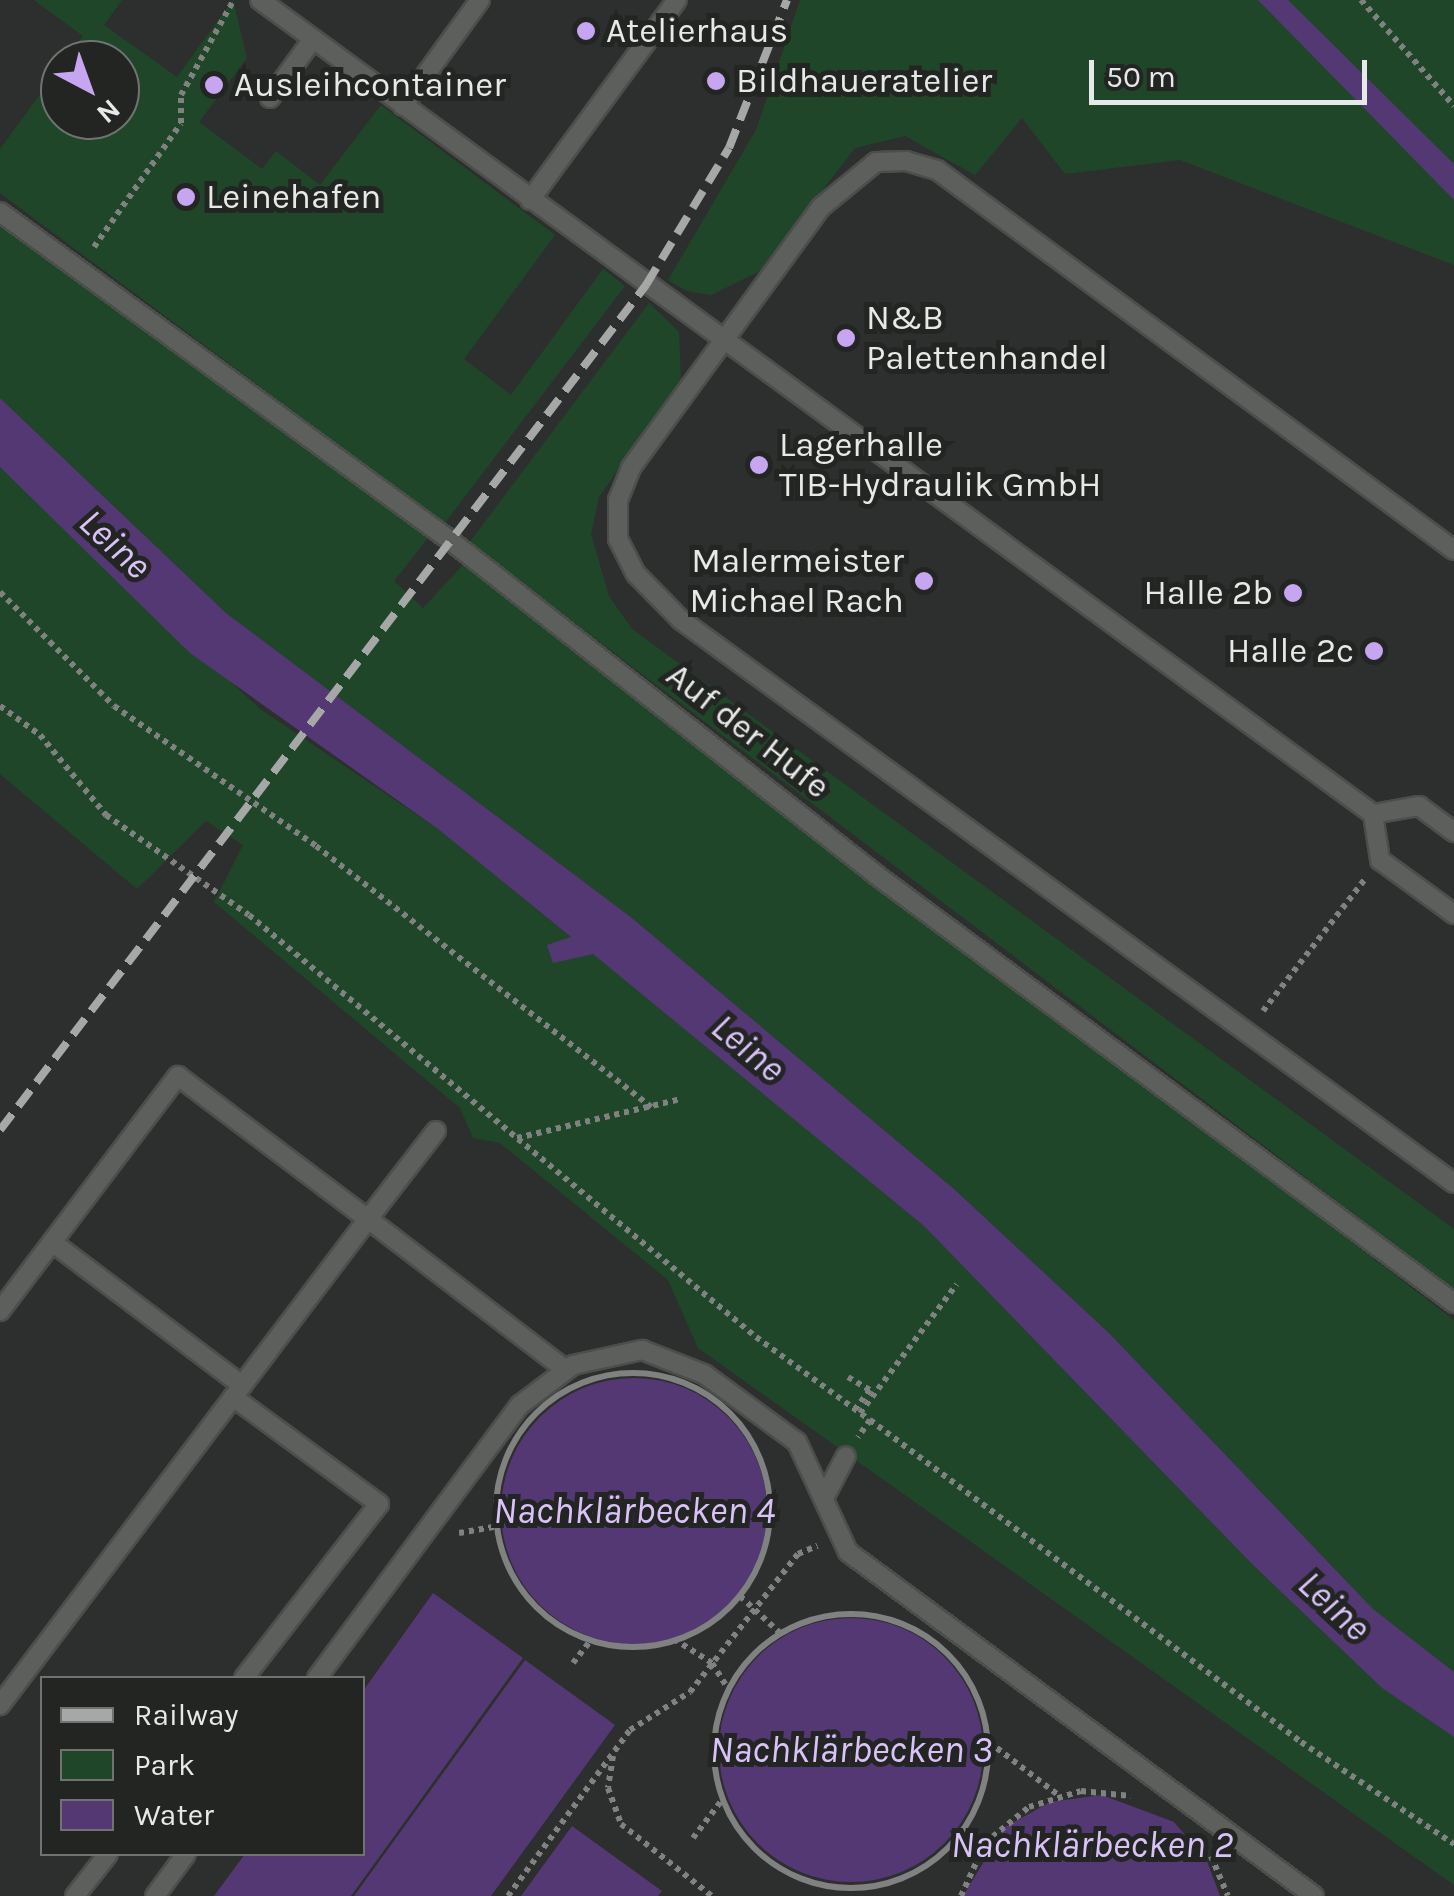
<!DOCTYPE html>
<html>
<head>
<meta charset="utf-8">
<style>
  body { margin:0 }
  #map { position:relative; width:1454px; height:1896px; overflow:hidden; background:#2c2f2d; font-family:Karla,sans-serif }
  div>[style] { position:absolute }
  .green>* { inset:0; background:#20462a }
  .water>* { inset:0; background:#543873 }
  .round { border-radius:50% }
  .path>* { height:6px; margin-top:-3px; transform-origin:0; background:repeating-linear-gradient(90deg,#7f8280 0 5px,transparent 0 10px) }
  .path>.ring { margin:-3px; padding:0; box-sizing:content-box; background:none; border:6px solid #7f8280; border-radius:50% }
  .roads { filter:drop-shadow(2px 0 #4c4e4c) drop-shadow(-2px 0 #4c4e4c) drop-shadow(0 2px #4c4e4c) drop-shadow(0 -2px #4c4e4c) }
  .service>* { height:18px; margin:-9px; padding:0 9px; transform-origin:9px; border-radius:9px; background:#5d5f5d }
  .rail>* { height:8px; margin-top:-4px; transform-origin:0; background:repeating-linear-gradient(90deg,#a6a8a7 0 20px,transparent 0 30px) }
  .dots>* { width:28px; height:28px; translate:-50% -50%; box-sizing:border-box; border:5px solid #232523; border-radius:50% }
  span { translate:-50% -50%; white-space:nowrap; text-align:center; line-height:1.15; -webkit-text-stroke:10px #232523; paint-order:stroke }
  .poi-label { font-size:35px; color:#e7e9e8 }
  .left { translate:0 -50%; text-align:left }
  .right { translate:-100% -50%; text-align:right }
  .street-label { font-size:35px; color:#e7e9e8 }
  .water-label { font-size:38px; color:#d9c2f8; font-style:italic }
  .legend { position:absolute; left:40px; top:1676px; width:325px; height:180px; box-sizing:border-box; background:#232523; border:2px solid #717372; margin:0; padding:12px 18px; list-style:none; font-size:30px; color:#e7e9e8 }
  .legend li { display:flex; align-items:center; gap:20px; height:50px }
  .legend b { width:50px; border:2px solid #717372 }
  .north { position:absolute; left:40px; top:40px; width:100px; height:100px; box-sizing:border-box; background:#232523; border:2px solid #717372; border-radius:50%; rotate:139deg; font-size:28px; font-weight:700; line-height:40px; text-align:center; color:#e7e9e8 }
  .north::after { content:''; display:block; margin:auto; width:35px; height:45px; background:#c6a6f0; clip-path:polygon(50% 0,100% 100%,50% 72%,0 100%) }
  .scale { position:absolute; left:1089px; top:60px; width:278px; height:45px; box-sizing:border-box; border:5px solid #e7e9e8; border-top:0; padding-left:12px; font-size:30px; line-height:35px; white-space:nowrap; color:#e7e9e8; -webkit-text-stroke:8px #232523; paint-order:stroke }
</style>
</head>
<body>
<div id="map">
  <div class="green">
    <i style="clip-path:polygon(34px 0,122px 0,104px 25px,177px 77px,233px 0,247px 58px,199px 122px,262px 169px,276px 151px,320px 185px,381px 105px,555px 235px,464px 359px,511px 395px,603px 269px,625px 286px,444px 524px,0 193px,0 149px,60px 67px,60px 120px,120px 120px,120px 60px,65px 60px,83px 36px)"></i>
    <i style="clip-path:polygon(800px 0,1454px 0,1454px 265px,1180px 160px,1065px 174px,1022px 118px,975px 175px,905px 136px,855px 148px,760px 271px,711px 295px,687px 291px,668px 280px,756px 130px)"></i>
    <i style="clip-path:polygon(0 222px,428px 538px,394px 581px,423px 608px,463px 565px,1454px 1320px,1454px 1672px,1373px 1609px,1110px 1334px,954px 1189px,632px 918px,226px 613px,0 398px)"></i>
    <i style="clip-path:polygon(649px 303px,679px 332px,681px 380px,599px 497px,591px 534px,609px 596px,632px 629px,1454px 1229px,1454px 1290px,469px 543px)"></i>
    <i style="clip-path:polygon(0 467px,260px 709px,438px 829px,572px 938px,548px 945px,592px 953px,924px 1226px,1253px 1565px,1382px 1688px,1454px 1737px,1454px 1885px,698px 1348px,668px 1280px,500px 1143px,473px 1138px,460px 1108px,214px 902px,243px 845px,206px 821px,137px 889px,0 774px)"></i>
  </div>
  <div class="water">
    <i style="clip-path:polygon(1258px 0,1288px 0,1454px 164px,1454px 200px)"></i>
    <i style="clip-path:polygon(0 398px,226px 613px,632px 918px,954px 1189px,1110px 1334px,1373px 1609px,1454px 1672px,1454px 1737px,1382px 1688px,1253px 1565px,924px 1226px,593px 954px,553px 963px,547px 945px,571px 937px,438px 829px,190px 653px,0 467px)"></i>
    <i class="round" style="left:501px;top:1378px;width:266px;height:266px"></i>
    <i style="clip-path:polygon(433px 1593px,523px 1658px,351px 1896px,214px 1896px,245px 1854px,362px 1854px,363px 1691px)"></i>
    <i class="round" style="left:719px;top:1618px;width:264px;height:264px"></i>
    <i style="clip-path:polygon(525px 1660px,615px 1725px,491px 1896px,354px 1896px)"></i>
    <i style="clip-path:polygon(1102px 1795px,1174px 1822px,1207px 1861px,1220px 1896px,963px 1896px,1005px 1827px,1050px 1802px)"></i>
    <i style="clip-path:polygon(572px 1826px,662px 1891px,658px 1896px,521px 1896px)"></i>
  </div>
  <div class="path">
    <i style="left:1361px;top:0;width:141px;rotate:48.7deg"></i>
    <i style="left:94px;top:247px;width:151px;rotate:-54.9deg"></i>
    <i style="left:181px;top:123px;width:28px;rotate:-90deg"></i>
    <i style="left:181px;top:95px;width:107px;rotate:-61deg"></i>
    <i style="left:0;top:592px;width:161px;rotate:45deg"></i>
    <i style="left:114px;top:706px;width:246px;rotate:34.7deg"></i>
    <i style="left:316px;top:846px;width:425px;rotate:37.9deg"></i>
    <i style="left:0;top:706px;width:49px;rotate:35.9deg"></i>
    <i style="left:40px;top:735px;width:104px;rotate:50.5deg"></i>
    <i style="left:106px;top:815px;width:174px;rotate:35deg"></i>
    <i style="left:249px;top:915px;width:660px;rotate:39.77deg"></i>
    <i style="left:756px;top:1337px;width:141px;rotate:36.1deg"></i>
    <i style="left:870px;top:1420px;width:21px;rotate:125deg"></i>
    <i style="left:1263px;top:1011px;width:167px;rotate:-52.3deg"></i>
    <i style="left:517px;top:1138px;width:169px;rotate:-13.4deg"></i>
    <i class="ring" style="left:496px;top:1373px;width:268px;height:268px"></i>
    <i style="left:848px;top:1377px;width:26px;rotate:31deg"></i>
    <i style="left:870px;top:1390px;width:24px;rotate:128deg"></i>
    <i style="left:860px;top:1413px;width:161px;rotate:-53.1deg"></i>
    <i style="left:870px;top:1420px;width:538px;rotate:36.76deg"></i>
    <i style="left:1301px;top:1742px;width:184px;rotate:33.7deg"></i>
    <i style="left:459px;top:1533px;width:39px;rotate:-10deg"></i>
    <i style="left:740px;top:1596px;width:56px;rotate:42.8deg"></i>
    <i class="ring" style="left:714px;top:1614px;width:268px;height:268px"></i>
    <i style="left:674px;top:1639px;width:45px;rotate:32.3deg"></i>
    <i style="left:712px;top:1663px;width:31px;rotate:58deg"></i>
    <i style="left:573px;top:1663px;width:29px;rotate:-52deg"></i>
    <i style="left:989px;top:1742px;width:87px;rotate:37.5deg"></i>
    <i style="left:613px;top:1756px;width:32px;rotate:99deg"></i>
    <i style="left:608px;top:1788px;width:38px;rotate:70deg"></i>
    <i style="left:621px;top:1824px;width:116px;rotate:38.4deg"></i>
    <i style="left:960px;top:1833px;width:27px;rotate:34deg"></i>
    <i style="left:693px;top:1838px;width:48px;rotate:-52.7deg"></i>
    <i style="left:1211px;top:1856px;width:43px;rotate:67deg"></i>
    <i style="left:508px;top:1896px;width:206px;rotate:-53.7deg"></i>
    <i style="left:630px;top:1730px;width:71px;rotate:-32.3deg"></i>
    <i style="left:690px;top:1692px;width:175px;rotate:-52deg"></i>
    <i style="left:798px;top:1554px;width:21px;rotate:-23deg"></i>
    <i style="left:961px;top:1896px;width:58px;rotate:-65.6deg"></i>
    <i style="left:985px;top:1843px;width:57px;rotate:-39.3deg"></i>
    <i style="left:1029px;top:1807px;width:54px;rotate:-17.1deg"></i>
    <i style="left:1081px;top:1791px;width:50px;rotate:5.7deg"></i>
  </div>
  <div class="roads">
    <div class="service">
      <i style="left:260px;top:0;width:1379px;rotate:36.18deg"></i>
      <i style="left:1373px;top:814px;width:47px;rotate:-9.9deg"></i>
      <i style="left:1419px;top:806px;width:44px;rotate:36.6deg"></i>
      <i style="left:270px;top:98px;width:73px;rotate:-53.9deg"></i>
      <i style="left:403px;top:106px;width:131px;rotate:-54deg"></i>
      <i style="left:530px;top:200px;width:248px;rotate:-53.7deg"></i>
      <i style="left:0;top:212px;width:558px;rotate:36.11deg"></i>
      <i style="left:451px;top:541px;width:544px;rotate:38.13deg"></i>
      <i style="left:879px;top:877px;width:716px;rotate:36.53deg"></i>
      <i style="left:1454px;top:550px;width:642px;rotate:-143.68deg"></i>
      <i style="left:937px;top:170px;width:32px;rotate:-164deg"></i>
      <i style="left:906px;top:161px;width:30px;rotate:178deg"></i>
      <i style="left:876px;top:162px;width:71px;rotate:140.7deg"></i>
      <i style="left:821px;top:207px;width:323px;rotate:126.1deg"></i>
      <i style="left:631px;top:468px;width:35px;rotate:112deg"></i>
      <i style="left:618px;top:500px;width:39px;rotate:90deg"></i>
      <i style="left:618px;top:539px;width:39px;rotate:63deg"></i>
      <i style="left:636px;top:574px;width:64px;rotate:45.6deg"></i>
      <i style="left:681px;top:620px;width:956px;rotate:36.07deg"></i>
      <i style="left:1373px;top:814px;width:47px;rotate:81.3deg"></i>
      <i style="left:1380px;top:860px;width:92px;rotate:36.1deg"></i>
      <i style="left:436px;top:1131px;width:111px;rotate:127.7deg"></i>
      <i style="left:368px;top:1219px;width:248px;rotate:37.3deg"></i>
      <i style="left:52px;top:1242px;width:238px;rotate:37deg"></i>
      <i style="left:0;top:1311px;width:295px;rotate:-52.9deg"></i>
      <i style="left:178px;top:1076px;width:238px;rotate:37deg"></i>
      <i style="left:368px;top:1219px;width:610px;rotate:127.13deg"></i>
      <i style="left:233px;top:1397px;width:181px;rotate:36.2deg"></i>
      <i style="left:379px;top:1504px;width:220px;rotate:127.8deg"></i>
      <i style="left:824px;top:1498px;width:47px;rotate:-62.4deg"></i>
      <i style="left:317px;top:1678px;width:340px;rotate:-53.4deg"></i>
      <i style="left:520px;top:1405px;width:66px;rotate:-37deg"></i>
      <i style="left:573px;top:1365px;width:71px;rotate:-12.3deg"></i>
      <i style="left:642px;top:1350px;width:66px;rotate:21.2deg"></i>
      <i style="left:704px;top:1374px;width:115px;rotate:36.2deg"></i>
      <i style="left:797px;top:1442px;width:121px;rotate:65.1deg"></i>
      <i style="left:848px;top:1552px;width:579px;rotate:36.43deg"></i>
      <i style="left:75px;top:1896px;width:53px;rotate:-51.8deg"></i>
      <i style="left:155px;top:1896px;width:52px;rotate:-53.6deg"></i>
    </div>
  </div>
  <div class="rail">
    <i style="left:0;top:1130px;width:1064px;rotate:-52.6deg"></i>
    <i style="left:646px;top:285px;width:160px;rotate:-58.8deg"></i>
    <i style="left:729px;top:148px;width:159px;rotate:-68.6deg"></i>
  </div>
  <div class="dots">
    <i style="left:586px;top:31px;background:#c6a6f0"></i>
    <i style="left:716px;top:81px;background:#c6a6f0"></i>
    <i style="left:214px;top:85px;background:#c6a6f0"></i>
    <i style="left:186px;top:197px;background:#c6a6f0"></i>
    <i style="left:846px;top:338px;background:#c6a6f0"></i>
    <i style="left:759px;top:465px;background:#c6a6f0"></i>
    <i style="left:924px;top:581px;background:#c6a6f0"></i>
    <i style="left:1293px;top:593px;background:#c6a6f0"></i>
    <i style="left:1374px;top:651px;background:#c6a6f0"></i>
  </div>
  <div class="poi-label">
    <span class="left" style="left:606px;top:31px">Atelierhaus</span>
    <span class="left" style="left:736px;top:81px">Bildhaueratelier</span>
    <span class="left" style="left:234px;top:85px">Ausleihcontainer</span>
    <span class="left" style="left:206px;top:197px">Leinehafen</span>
    <span class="left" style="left:866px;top:338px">N&amp;B<br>Palettenhandel</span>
    <span class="left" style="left:779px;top:465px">Lagerhalle<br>TIB-Hydraulik GmbH</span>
    <span class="right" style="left:904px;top:581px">Malermeister<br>Michael Rach</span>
    <span class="right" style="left:1273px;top:593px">Halle 2b</span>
    <span class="right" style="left:1354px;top:651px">Halle 2c</span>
  </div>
  <div class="street-label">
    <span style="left:748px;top:731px;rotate:38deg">Auf der Hufe</span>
  </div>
  <div class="water-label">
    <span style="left:115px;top:544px;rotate:43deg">Leine</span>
    <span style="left:748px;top:1048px;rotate:40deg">Leine</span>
    <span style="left:634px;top:1511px">Nachklärbecken 4</span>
    <span style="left:1334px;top:1606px;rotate:43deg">Leine</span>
    <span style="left:851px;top:1750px">Nachklärbecken 3</span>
    <span style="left:1092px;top:1845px">Nachklärbecken 2</span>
  </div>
  <ul class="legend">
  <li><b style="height:12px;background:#a6a8a7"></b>Railway</li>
  <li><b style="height:28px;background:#20462a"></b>Park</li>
  <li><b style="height:28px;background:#543873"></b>Water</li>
  </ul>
  <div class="north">N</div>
  <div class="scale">50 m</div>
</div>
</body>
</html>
